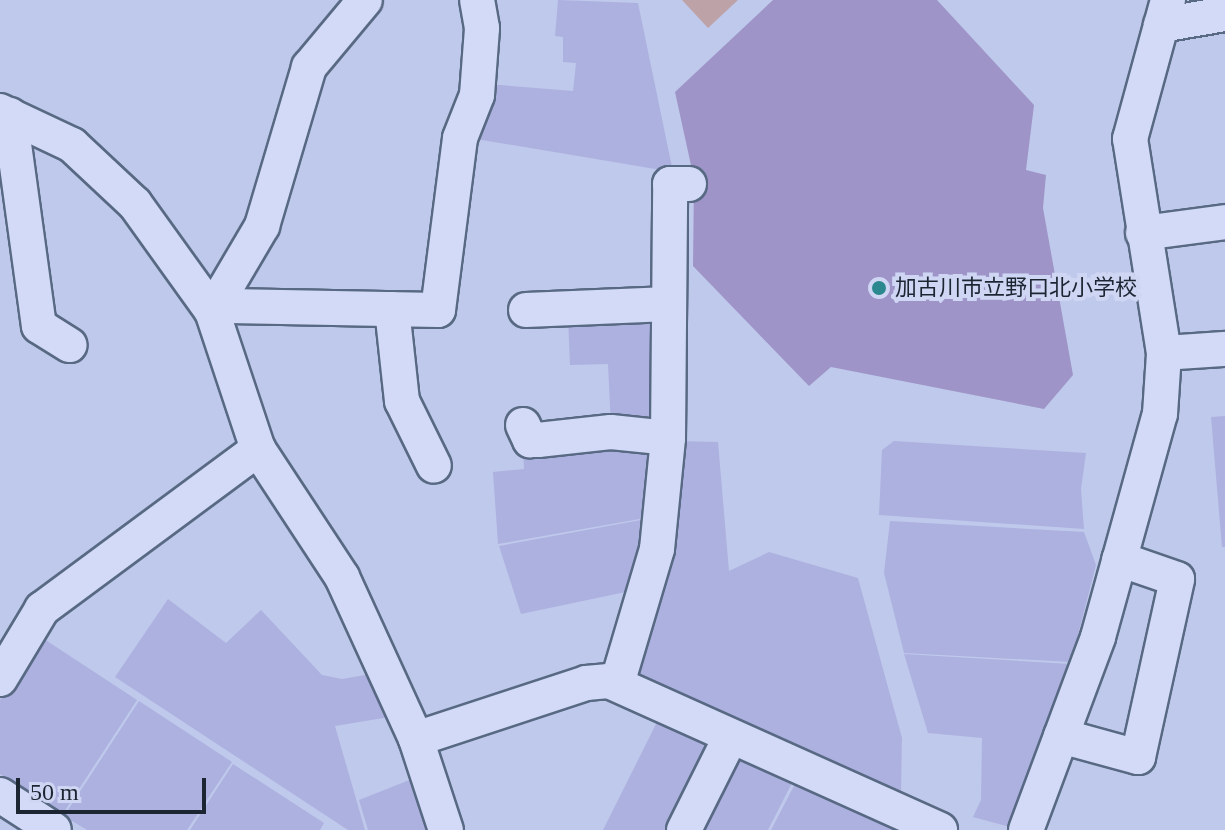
<!DOCTYPE html>
<html>
<head>
<meta charset="utf-8">
<style>
  body { margin:0 }
  #map { position:relative; width:1225px; height:830px; overflow:hidden; background:#bfc9eb; font-family:"Times New Roman","Noto Sans JP",serif }
  div>[style] { position:absolute }
  .farmland>* { inset:0; background:#adb1e0 }
  .green>* { inset:0; background:#9e94c8 }
  .water>* { inset:0; background:#bda2a8 }
  .roads { filter:drop-shadow(2px 0 #586983) drop-shadow(-2px 0 #586983) drop-shadow(0 2px #586983) drop-shadow(0 -2px #586983) }
  .minor>* { height:34px; margin:-17px; padding:0 17px; transform-origin:17px; border-radius:17px; background:#d2daf7 }
  .dots>* { width:22px; height:22px; translate:-50% -50%; box-sizing:border-box; border:4px solid #ced6f3; border-radius:50% }
  span { translate:-50% -50%; white-space:nowrap; text-align:center; line-height:1.15; -webkit-text-stroke:8px #ced6f3; paint-order:stroke }
  .poi-label { font-size:22px; color:#1c2633 }
  .left { translate:0 -50%; text-align:left }
  .scale { position:absolute; left:16px; top:778px; width:190px; height:36px; box-sizing:border-box; border:4px solid #1c2633; border-top:0; padding-left:10px; font-size:24px; line-height:28px; white-space:nowrap; color:#1c2633; -webkit-text-stroke:6px #ced6f3; paint-order:stroke }
</style>
</head>
<body>
<div id="map">
  <div class="farmland">
    <i style="clip-path:polygon(558px 0,638px 3px,673px 172px,470px 138px,488px 84px,573px 91px,576px 63px,563px 62px,563px 37px,555px 36px)"></i>
    <i style="clip-path:polygon(660px 311px,661px 428px,611px 427px,608px 364px,570px 365px,568px 317px)"></i>
    <i style="clip-path:polygon(1225px 416px,1225px 547px,1222px 547px,1211px 417px)"></i>
    <i style="clip-path:polygon(678px 441px,718px 442px,729px 571px,769px 552px,858px 578px,902px 738px,901px 795px,635px 676px)"></i>
    <i style="clip-path:polygon(894px 441px,1086px 453px,1081px 489px,1084px 529px,879px 515px,882px 450px)"></i>
    <i style="clip-path:polygon(659px 444px,651px 517px,498px 544px,493px 472px,524px 469px,523px 448px)"></i>
    <i style="clip-path:polygon(652px 518px,635px 590px,521px 614px,499px 546px)"></i>
    <i style="clip-path:polygon(890px 521px,1084px 532px,1096px 565px,1071px 662px,904px 653px,884px 573px)"></i>
    <i style="clip-path:polygon(168px 599px,226px 643px,261px 610px,322px 675px,342px 679px,371px 674px,389px 717px,335px 726px,365px 830px,348px 830px,115px 677px)"></i>
    <i style="clip-path:polygon(41px 637px,137px 700px,62px 815px,0 774px,0 700px)"></i>
    <i style="clip-path:polygon(904px 654px,1070px 664px,1010px 827px,973px 817px,981px 800px,982px 738px,928px 733px)"></i>
    <i style="clip-path:polygon(139px 701px,232px 762px,187px 830px,87px 830px,64px 816px)"></i>
    <i style="clip-path:polygon(661px 714px,706px 742px,711px 757px,674px 830px,603px 830px)"></i>
    <i style="clip-path:polygon(740px 759px,793px 781px,768px 830px,695px 830px,727px 765px)"></i>
    <i style="clip-path:polygon(233px 764px,324px 823px,320px 830px,190px 830px)"></i>
    <i style="clip-path:polygon(412px 779px,429px 830px,368px 830px,359px 800px)"></i>
    <i style="clip-path:polygon(796px 782px,910px 830px,771px 830px)"></i>
  </div>
  <div class="green">
    <i style="clip-path:polygon(773px 0,937px 0,1034px 105px,1026px 170px,1046px 175px,1043px 208px,1073px 375px,1044px 409px,831px 367px,809px 386px,693px 266px,694px 179px,675px 92px)"></i>
  </div>
  <div class="water">
    <i style="clip-path:polygon(682px 0,738px 0,708px 28px)"></i>
  </div>
  <div class="roads">
    <div class="minor">
      <i style="left:1161px;top:25px;width:65px;rotate:-9.8deg"></i>
      <i style="left:0;top:111px;width:80px;rotate:25.3deg"></i>
      <i style="left:72px;top:145px;width:86px;rotate:43.1deg"></i>
      <i style="left:135px;top:204px;width:132px;rotate:54.3deg"></i>
      <i style="left:212px;top:311px;width:145px;rotate:71.6deg"></i>
      <i style="left:258px;top:449px;width:153px;rotate:56.7deg"></i>
      <i style="left:342px;top:577px;width:178px;rotate:65.4deg"></i>
      <i style="left:416px;top:739px;width:96px;rotate:71.8deg"></i>
      <i style="left:10px;top:115px;width:213px;rotate:82.2deg"></i>
      <i style="left:39px;top:326px;width:36px;rotate:32deg"></i>
      <i style="left:1143px;top:233px;width:83px;rotate:-7.6deg"></i>
      <i style="left:392px;top:309px;width:93px;rotate:83.8deg"></i>
      <i style="left:402px;top:401px;width:72px;rotate:63.8deg"></i>
      <i style="left:526px;top:310px;width:143px;rotate:-2.4deg"></i>
      <i style="left:212px;top:311px;width:18px;rotate:-16deg"></i>
      <i style="left:229px;top:306px;width:209px;rotate:1.1deg"></i>
      <i style="left:438px;top:310px;width:173px;rotate:-82.7deg"></i>
      <i style="left:460px;top:138px;width:46px;rotate:-68.4deg"></i>
      <i style="left:477px;top:95px;width:67px;rotate:-85.7deg"></i>
      <i style="left:482px;top:28px;width:28px;rotate:-100deg"></i>
      <i style="left:212px;top:311px;width:99px;rotate:-59.5deg"></i>
      <i style="left:262px;top:226px;width:166px;rotate:-73.5deg"></i>
      <i style="left:309px;top:67px;width:87px;rotate:-50.1deg"></i>
      <i style="left:1164px;top:353px;width:61px;rotate:-3.8deg"></i>
      <i style="left:523px;top:425px;width:17px;rotate:65deg"></i>
      <i style="left:530px;top:440px;width:8px"></i>
      <i style="left:538px;top:440px;width:73px;rotate:-6.3deg"></i>
      <i style="left:611px;top:432px;width:57px;rotate:6deg"></i>
      <i style="left:0;top:679px;width:82px;rotate:-59deg"></i>
      <i style="left:42px;top:609px;width:269px;rotate:-36.5deg"></i>
      <i style="left:617px;top:684px;width:141px;rotate:-73.5deg"></i>
      <i style="left:657px;top:549px;width:112px;rotate:-84.3deg"></i>
      <i style="left:668px;top:438px;width:254px;rotate:-89.5deg"></i>
      <i style="left:670px;top:184px;width:19px"></i>
      <i style="left:1061px;top:736px;width:80px;rotate:15.3deg"></i>
      <i style="left:1138px;top:757px;width:182px;rotate:-77.6deg"></i>
      <i style="left:1177px;top:579px;width:61px;rotate:-161deg"></i>
      <i style="left:416px;top:739px;width:179px;rotate:-18.2deg"></i>
      <i style="left:586px;top:683px;width:23px;rotate:-5deg"></i>
      <i style="left:609px;top:681px;width:363px;rotate:24.2deg"></i>
      <i style="left:0;top:795px;width:64px;rotate:32.9deg"></i>
      <i style="left:684px;top:830px;width:103px;rotate:-63.4deg"></i>
      <i style="left:1026px;top:830px;width:206px;rotate:-69.5deg"></i>
      <i style="left:1098px;top:637px;width:231px;rotate:-74.5deg"></i>
      <i style="left:1160px;top:414px;width:61px;rotate:-86.2deg"></i>
      <i style="left:1164px;top:353px;width:217px;rotate:-99deg"></i>
      <i style="left:1130px;top:139px;width:144px;rotate:-74.7deg"></i>
    </div>
  </div>
  <div class="dots">
    <i style="left:879px;top:288px;background:#2b888f"></i>
  </div>
  <div class="poi-label">
    <span class="left" style="left:895px;top:288px">加古川市立野口北小学校</span>
  </div>
  <div class="scale">50 m</div>
</div>
</body>
</html>
